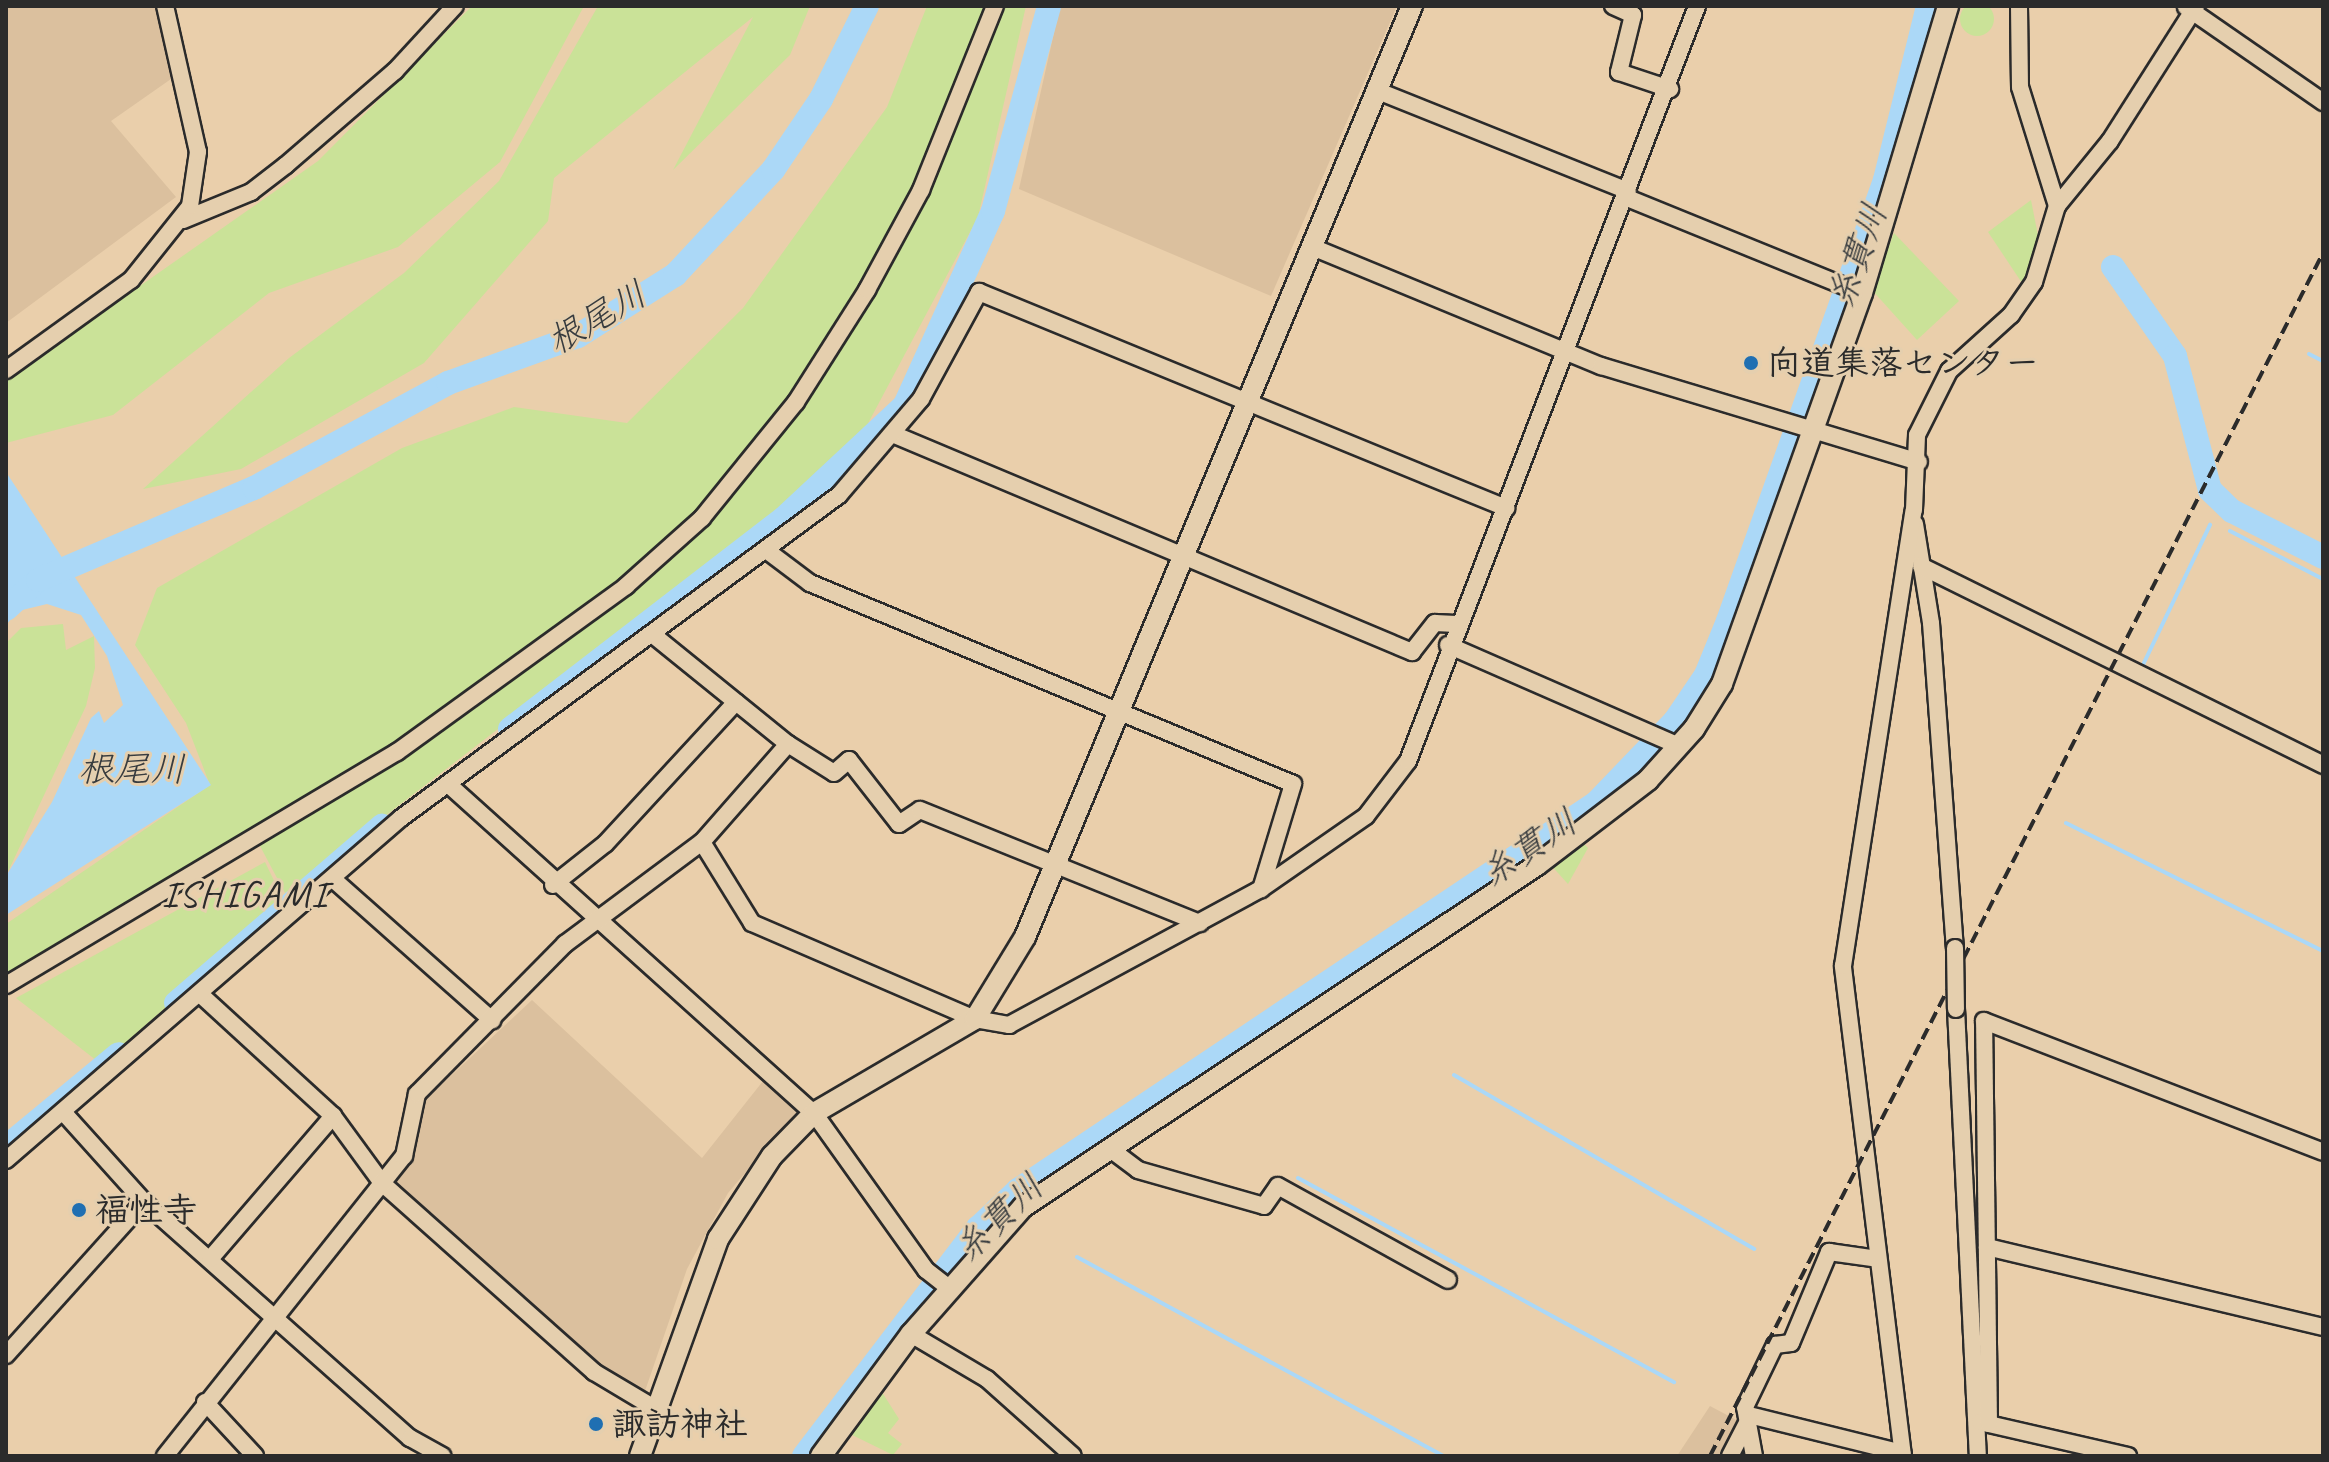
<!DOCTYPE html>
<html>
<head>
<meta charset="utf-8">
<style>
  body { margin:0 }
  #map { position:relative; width:2329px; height:1462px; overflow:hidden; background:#eacfab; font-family:Caveat,"Klee One",sans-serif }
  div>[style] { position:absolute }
  .built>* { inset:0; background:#dbc09e }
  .green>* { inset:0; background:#cae298 }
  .round { border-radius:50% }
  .water>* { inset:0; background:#abd8f7 }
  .stream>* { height:4px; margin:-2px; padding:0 2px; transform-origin:2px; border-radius:2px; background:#abd8f7 }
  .river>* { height:24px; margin:-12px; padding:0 12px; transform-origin:12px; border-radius:12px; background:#abd8f7 }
  .roads { filter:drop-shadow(2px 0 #2b2b2b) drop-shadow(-2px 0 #2b2b2b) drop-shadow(0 2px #2b2b2b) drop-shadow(0 -2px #2b2b2b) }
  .minor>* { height:16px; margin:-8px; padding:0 8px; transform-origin:8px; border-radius:8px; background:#e5cfae }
  .tertiary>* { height:20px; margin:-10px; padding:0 10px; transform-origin:10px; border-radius:10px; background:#e5cfae }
  .rail>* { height:4px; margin-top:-2px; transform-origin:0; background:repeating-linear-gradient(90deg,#2b2b2b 0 12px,transparent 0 18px) }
  .bridges { filter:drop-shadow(2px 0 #2b2b2b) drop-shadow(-2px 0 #2b2b2b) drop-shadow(0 2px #2b2b2b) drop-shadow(0 -2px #2b2b2b) }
  .minor-bridge>* { height:16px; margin:-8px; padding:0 8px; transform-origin:8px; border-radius:8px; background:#e5cfae }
  .dots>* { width:22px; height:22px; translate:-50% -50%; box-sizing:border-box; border:4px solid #e5cfae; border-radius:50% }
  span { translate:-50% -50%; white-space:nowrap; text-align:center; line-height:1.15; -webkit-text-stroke:6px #e5cfae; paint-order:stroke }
  .poi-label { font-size:34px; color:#2b2b2b; font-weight:700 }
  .left { translate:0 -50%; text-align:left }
  .water-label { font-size:36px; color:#383c3f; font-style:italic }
  .quarter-label { font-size:38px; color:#2b2b2b; letter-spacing:2px }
  .frame { position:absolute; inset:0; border:8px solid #2b2b2b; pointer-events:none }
</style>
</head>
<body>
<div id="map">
  <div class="built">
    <i style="clip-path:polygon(6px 6px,155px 6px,171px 79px,111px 121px,176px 197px,6px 323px)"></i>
    <i style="clip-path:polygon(1060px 6px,1397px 6px,1271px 296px,1019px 189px)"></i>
    <i style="clip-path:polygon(532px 1000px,702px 1158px,767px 1076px,803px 1105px,728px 1193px,687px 1269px,645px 1391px,598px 1364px,395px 1181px,415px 1153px,425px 1100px)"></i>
    <i style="clip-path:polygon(1710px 1406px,1742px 1423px,1725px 1456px,1677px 1456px)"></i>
  </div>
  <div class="green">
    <i class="round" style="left:1960px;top:2px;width:34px;height:34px"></i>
    <i style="clip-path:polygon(472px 6px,584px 6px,500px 162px,398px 247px,269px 293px,113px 415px,6px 443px,6px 380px,318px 161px)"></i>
    <i style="clip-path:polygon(598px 6px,810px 6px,790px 55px,673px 170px,753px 17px,554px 178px,548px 221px,424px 363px,241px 469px,143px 489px,289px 358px,404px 273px,499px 181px)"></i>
    <i style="clip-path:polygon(927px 6px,1026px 6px,978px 217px,849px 459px,285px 893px,252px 831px,6px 977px,6px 924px,210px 785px,186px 723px,135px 645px,157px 588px,402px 448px,514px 407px,627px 423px,743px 308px,887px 107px)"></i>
    <i style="clip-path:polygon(2031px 200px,2040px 246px,2022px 283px,1988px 232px)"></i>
    <i style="clip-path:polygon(1894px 233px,1959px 301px,1917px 340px,1872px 290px)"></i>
    <i style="clip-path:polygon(63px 624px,66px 650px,94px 636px,95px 668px,86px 706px,6px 876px,6px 643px,21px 628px)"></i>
    <i style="clip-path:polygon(1580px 840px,1588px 848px,1568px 884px,1548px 862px)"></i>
    <i style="clip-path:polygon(265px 862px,285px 903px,101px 1064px,16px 998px)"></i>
    <i style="clip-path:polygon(880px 1389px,899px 1419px,888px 1433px,902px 1444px,893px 1455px,846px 1432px)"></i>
  </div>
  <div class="water">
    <i style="clip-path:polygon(6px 472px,211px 785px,6px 915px,6px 876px,52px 802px,91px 718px,99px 711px,104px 723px,123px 705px,107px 656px,81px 615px,47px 604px,18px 611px,6px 625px)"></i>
  </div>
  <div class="stream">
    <i style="left:2309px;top:354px;width:16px;rotate:27deg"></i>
    <i style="left:2230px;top:531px;width:105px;rotate:27.3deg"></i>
    <i style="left:2141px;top:669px;width:160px;rotate:-64.4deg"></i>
    <i style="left:2066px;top:823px;width:287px;rotate:26.5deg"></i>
    <i style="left:1454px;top:1075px;width:347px;rotate:30.1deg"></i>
    <i style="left:1298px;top:1178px;width:428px;rotate:28.5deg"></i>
    <i style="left:1077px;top:1257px;width:417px;rotate:28.5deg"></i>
  </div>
  <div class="river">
    <i style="left:2113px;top:267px;width:108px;rotate:55.1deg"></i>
    <i style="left:2175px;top:356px;width:138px;rotate:75.4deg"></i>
    <i style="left:2210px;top:490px;width:30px;rotate:44deg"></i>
    <i style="left:2232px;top:511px;width:102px;rotate:26.8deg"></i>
    <i style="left:6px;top:609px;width:43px;rotate:-42.2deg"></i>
    <i style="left:38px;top:580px;width:235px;rotate:-23.1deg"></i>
    <i style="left:254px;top:488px;width:221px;rotate:-28.4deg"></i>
    <i style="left:448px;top:383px;width:138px;rotate:-19.9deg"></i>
    <i style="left:578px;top:336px;width:115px;rotate:-32.2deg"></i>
    <i style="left:675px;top:275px;width:144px;rotate:-47deg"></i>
    <i style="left:773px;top:170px;width:86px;rotate:-55.9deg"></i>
    <i style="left:821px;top:99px;width:104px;rotate:-63.7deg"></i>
    <i style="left:510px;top:729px;width:346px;rotate:-37.6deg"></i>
    <i style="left:784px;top:518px;width:166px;rotate:-43deg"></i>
    <i style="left:905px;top:405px;width:213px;rotate:-65.6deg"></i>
    <i style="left:993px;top:211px;width:213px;rotate:-74.7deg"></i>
    <i style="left:176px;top:1003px;width:272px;rotate:-40.7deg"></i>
    <i style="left:6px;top:1147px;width:146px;rotate:-39.5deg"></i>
    <i style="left:804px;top:1456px;width:287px;rotate:-52.7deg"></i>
    <i style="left:978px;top:1228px;width:55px;rotate:-43.5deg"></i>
    <i style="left:1018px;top:1190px;width:696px;rotate:-33.8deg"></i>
    <i style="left:1596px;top:803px;width:114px;rotate:-46.1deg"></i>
    <i style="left:1675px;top:721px;width:55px;rotate:-56deg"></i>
    <i style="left:1706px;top:675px;width:58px;rotate:-67.8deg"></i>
    <i style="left:1728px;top:621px;width:468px;rotate:-70.4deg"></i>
    <i style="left:1885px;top:180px;width:179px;rotate:-76.1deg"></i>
  </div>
  <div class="roads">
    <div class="minor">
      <i style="left:1613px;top:6px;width:22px;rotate:24deg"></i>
      <i style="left:1633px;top:15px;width:59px;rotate:103.8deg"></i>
      <i style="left:1619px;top:72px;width:54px;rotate:18.4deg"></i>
      <i style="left:2019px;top:6px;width:81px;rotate:89.3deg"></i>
      <i style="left:2020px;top:87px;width:125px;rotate:72.7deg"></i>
      <i style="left:2186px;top:7px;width:167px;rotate:34.7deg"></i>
      <i style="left:1378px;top:91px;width:269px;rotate:21.8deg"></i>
      <i style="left:1625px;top:197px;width:256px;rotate:22.1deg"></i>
      <i style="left:183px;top:220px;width:74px;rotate:-22.4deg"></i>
      <i style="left:251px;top:192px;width:44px;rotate:-37.6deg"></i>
      <i style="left:286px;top:165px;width:144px;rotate:-40.8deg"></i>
      <i style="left:395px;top:71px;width:88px;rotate:-47.3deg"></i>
      <i style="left:1312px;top:247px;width:313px;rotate:22.4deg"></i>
      <i style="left:1601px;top:366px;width:332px;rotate:16.8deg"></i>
      <i style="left:6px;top:370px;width:154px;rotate:-35.8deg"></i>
      <i style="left:131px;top:280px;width:95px;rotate:-51.4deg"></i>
      <i style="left:190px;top:206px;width:55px;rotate:-81.6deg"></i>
      <i style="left:198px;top:152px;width:150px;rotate:-102.7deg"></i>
      <i style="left:895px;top:435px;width:561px;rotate:22.77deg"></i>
      <i style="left:1412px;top:652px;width:37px;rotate:-52deg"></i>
      <i style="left:1435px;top:623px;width:21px;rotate:3deg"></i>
      <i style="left:1915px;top:524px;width:100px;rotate:80.8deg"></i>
      <i style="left:1931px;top:623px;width:326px;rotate:85.8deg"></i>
      <i style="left:766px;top:550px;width:55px;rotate:36.9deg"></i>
      <i style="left:810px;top:583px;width:523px;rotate:22.59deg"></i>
      <i style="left:1293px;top:784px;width:110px;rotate:106.9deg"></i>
      <i style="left:1921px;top:566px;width:449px;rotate:26.3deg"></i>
      <i style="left:652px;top:634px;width:175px;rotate:39deg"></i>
      <i style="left:788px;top:744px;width:54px;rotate:32.2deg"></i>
      <i style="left:834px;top:773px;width:20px;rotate:-41deg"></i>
      <i style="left:849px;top:760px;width:81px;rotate:52deg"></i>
      <i style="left:899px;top:824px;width:25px;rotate:-34deg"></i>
      <i style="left:920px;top:810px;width:302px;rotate:22deg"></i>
      <i style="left:1448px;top:645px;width:252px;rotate:23.6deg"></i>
      <i style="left:788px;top:744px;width:130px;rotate:131.3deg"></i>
      <i style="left:702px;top:842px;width:95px;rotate:58.3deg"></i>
      <i style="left:752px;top:923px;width:243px;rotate:23.3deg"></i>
      <i style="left:975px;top:1019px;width:35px;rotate:10deg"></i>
      <i style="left:1009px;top:1025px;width:286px;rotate:-28.4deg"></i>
      <i style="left:1261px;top:889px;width:128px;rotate:-34.8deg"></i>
      <i style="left:1366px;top:816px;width:69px;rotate:-52.6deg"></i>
      <i style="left:1408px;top:761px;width:808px;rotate:-69.05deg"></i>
      <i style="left:448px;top:784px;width:492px;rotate:42deg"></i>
      <i style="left:814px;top:1113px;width:193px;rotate:54.5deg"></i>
      <i style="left:926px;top:1270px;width:29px;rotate:38deg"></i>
      <i style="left:333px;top:879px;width:213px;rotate:41.6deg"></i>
      <i style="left:553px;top:885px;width:66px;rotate:-38.3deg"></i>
      <i style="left:605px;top:844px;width:193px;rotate:-47.3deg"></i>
      <i style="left:6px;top:985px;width:455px;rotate:-30.8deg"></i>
      <i style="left:397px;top:752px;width:283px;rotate:-35.9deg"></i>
      <i style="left:626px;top:586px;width:102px;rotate:-41.8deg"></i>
      <i style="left:702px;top:518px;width:149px;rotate:-51deg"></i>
      <i style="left:796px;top:402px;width:133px;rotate:-57.6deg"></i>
      <i style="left:867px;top:290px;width:114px;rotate:-61.6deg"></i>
      <i style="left:921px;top:190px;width:198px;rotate:-68.1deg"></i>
      <i style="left:200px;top:994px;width:180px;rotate:42.5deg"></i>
      <i style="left:333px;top:1116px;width:83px;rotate:53.8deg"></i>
      <i style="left:382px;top:1183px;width:284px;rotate:41.7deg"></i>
      <i style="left:594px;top:1372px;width:72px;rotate:30.8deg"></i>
      <i style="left:1956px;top:1009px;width:448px;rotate:87.2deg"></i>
      <i style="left:64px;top:1113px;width:120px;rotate:48deg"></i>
      <i style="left:144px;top:1202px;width:356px;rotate:41.6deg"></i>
      <i style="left:410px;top:1438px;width:37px;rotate:29deg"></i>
      <i style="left:1109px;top:1148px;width:36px;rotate:37deg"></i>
      <i style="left:1138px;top:1170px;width:131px;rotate:15.9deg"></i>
      <i style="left:1264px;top:1206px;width:24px;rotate:-55deg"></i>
      <i style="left:1278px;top:1186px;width:194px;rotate:28.9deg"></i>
      <i style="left:6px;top:1160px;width:522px;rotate:-40.89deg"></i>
      <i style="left:401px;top:818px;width:544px;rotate:-36.41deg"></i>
      <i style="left:839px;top:495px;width:126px;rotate:-49.5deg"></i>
      <i style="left:921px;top:399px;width:122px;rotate:-61.5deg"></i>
      <i style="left:979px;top:292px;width:570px;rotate:22.29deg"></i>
      <i style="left:1987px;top:1247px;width:345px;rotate:13.4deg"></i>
      <i style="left:210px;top:1259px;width:189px;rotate:-49.3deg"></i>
      <i style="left:911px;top:1334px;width:88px;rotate:30.6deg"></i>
      <i style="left:987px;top:1379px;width:115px;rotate:41.8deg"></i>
      <i style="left:6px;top:1355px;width:206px;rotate:-48deg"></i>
      <i style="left:205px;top:1402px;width:74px;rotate:47.2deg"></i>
      <i style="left:1749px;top:1415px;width:158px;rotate:13.9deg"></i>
      <i style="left:1980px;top:1422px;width:152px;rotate:12.9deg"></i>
      <i style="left:1989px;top:1424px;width:403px;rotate:-90.7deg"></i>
      <i style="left:1984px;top:1021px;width:363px;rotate:21.1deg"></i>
      <i style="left:165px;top:1456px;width:384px;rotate:-51.5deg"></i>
      <i style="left:404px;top:1156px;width:63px;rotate:-78.2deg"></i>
      <i style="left:417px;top:1094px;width:211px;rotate:-45.4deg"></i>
      <i style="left:565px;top:944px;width:171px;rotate:-36.7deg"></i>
      <i style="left:1730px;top:1456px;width:42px;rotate:-62.8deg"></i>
      <i style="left:1754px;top:1456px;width:50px;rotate:-100.4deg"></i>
      <i style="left:1745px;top:1407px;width:69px;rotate:-64.2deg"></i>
      <i style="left:1775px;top:1345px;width:16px;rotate:-7deg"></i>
      <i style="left:1791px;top:1343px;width:99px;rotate:-67.3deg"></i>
      <i style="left:1829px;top:1252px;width:49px;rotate:8.1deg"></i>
      <i style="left:1903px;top:1456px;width:494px;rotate:-97deg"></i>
      <i style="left:1843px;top:966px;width:461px;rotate:-81.2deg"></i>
      <i style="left:1914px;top:510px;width:75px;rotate:-87.7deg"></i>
      <i style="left:1917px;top:435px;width:72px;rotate:-63.4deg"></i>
      <i style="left:1949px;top:371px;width:84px;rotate:-42.1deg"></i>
      <i style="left:2011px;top:315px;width:40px;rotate:-55.1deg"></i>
      <i style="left:2034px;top:282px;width:79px;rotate:-73.2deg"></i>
      <i style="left:2057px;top:206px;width:84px;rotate:-50.8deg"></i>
      <i style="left:2110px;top:141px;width:160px;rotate:-57.5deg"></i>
    </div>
    <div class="tertiary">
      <i style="left:640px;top:1456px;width:231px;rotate:-70.2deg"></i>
      <i style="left:718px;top:1239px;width:99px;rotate:-57deg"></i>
      <i style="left:772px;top:1156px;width:60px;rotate:-45.7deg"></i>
      <i style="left:814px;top:1113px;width:186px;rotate:-30.3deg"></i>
      <i style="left:975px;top:1019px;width:96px;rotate:-58.6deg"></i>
      <i style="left:1025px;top:937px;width:1008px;rotate:-67.43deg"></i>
      <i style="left:821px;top:1456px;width:152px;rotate:-53.6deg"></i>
      <i style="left:911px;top:1334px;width:169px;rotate:-48.6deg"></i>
      <i style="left:1023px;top:1207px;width:617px;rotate:-33.64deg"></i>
      <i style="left:1537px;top:865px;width:140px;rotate:-37.4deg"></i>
      <i style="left:1648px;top:780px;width:69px;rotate:-48deg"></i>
      <i style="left:1694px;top:729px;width:53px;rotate:-58.1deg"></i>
      <i style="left:1722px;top:684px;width:415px;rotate:-70.3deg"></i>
      <i style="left:1862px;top:293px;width:300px;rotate:-73.3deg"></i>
    </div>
  </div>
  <div class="rail">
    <i style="left:1710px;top:1456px;width:1350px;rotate:-63deg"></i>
  </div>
  <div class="bridges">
    <div class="minor-bridge">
      <i style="left:1955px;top:948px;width:61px;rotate:89.1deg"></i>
    </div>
  </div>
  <div class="dots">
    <i style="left:1751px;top:363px;background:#1f6fb2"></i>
    <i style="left:79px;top:1210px;background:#1f6fb2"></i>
    <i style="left:596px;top:1424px;background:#1f6fb2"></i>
  </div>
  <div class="poi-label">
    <span class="left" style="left:1767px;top:363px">向道集落センター</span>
    <span class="left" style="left:95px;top:1210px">福性寺</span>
    <span class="left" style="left:612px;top:1424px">諏訪神社</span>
  </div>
  <div class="water-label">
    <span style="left:1858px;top:256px;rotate:-70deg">糸貫川</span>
    <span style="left:597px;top:318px;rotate:-30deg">根尾川</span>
    <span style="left:132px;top:770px">根尾川</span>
    <span style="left:1529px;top:848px;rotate:-34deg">糸貫川</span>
    <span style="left:999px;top:1218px;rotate:-44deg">糸貫川</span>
  </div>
  <div class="quarter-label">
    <span style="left:245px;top:894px">ISHIGAMI</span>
  </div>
  <div class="frame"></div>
</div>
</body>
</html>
